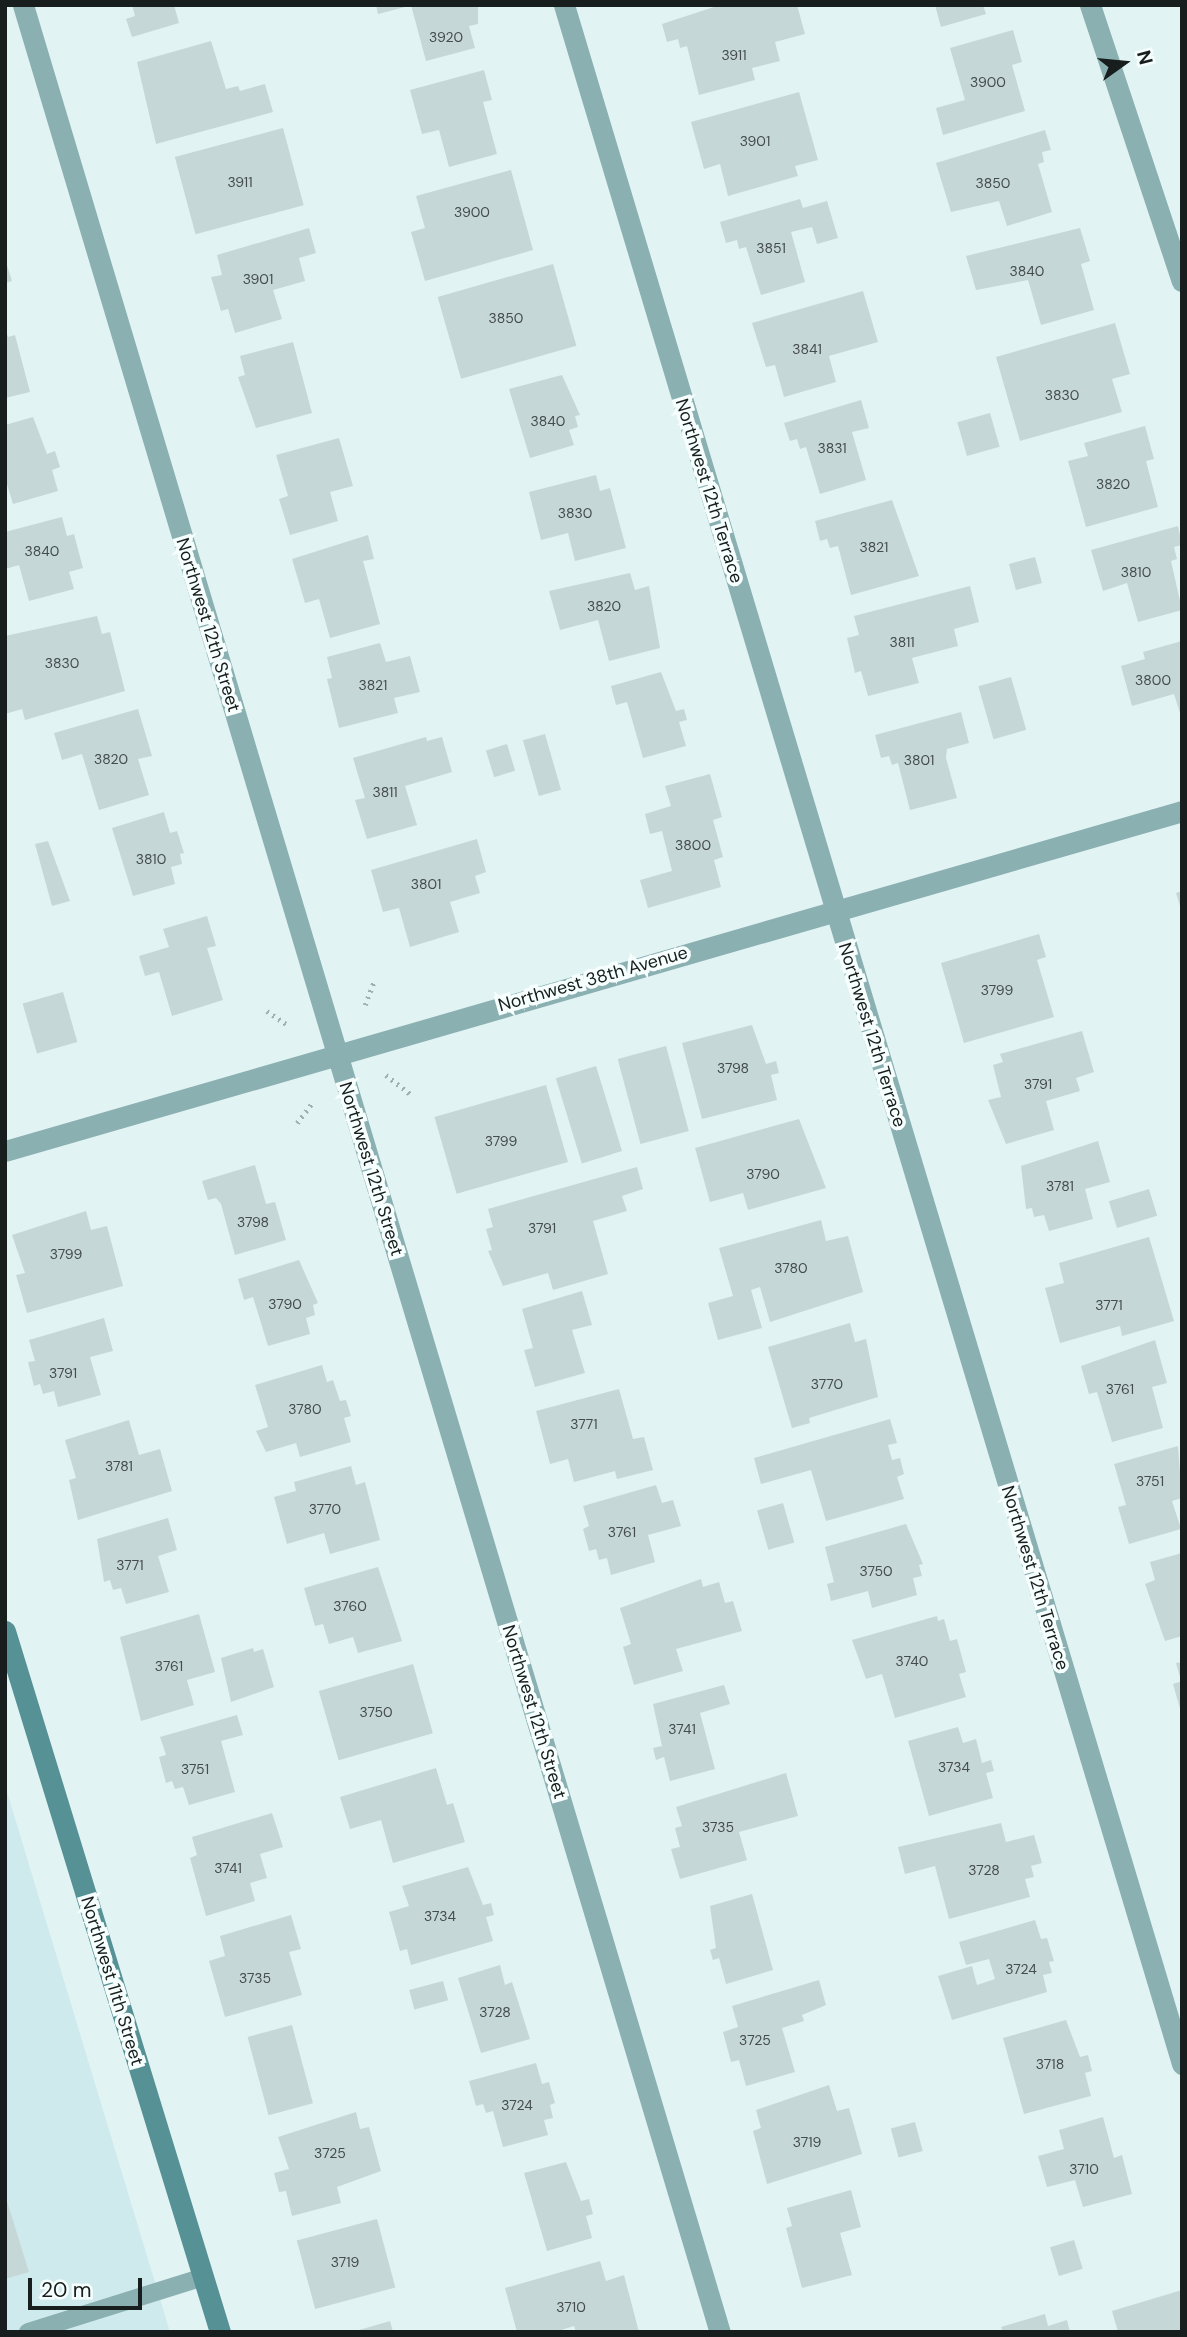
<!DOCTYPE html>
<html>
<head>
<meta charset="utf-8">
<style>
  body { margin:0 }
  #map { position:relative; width:1187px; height:2337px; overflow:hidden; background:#e2f3f4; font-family:"DM Sans",sans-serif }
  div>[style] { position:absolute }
  .built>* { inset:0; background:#cfeaec }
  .building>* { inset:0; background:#c6d7d8; transform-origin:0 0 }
  .path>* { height:4.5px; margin-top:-2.25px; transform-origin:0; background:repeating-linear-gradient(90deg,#a1afaf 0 2px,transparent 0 7px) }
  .lane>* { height:18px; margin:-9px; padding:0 9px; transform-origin:9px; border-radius:9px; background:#8bb0b2 }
  .street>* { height:21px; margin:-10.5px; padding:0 10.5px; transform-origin:10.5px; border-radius:10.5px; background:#8bb0b2 }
  .secondary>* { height:21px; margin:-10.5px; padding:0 10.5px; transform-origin:10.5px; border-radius:10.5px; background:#569195 }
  span { translate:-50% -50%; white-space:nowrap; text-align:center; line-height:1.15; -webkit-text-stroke:7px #f7fefe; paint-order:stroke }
  .number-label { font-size:14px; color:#444c4c }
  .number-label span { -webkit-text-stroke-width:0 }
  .street-label { font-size:18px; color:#181e1e }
  .frame { position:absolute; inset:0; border:7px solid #181e1e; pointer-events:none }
  .north { position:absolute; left:1089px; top:28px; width:70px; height:70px; -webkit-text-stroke:5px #f7fefe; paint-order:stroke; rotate:75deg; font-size:19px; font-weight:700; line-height:28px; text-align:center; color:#181e1e }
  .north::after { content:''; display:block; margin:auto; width:24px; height:32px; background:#181e1e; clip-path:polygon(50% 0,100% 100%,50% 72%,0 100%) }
  .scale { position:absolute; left:28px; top:2278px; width:114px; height:32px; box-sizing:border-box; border:4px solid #181e1e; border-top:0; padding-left:9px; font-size:21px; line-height:24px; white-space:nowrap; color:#181e1e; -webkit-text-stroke:5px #f7fefe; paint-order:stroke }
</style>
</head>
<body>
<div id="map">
  <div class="built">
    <i style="clip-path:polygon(5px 1785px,170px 2332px,5px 2332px)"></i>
  </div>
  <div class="building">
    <i style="clip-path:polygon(132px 5px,174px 5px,179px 23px,132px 37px,126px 19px,135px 16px)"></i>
    <i style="clip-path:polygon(376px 5px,409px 5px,409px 6px,378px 14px)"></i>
    <i style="clip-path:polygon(411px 5px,478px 5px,478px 24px,469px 26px,475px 48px,426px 61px)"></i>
    <i style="clip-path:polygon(720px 5px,797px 5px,805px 34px,775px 42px,780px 61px,752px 68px,755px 80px,699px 95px,687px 46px,680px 48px,678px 39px,667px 42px,662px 24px)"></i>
    <i style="clip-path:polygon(935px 5px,983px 5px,986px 14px,941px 27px)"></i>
    <i style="clip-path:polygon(1013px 30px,1022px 62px,1012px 65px,1025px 111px,943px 135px,936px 108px,965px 100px,950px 48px)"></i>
    <i style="clip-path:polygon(211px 41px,226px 89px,238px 86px,240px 91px,265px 84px,273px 112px,156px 144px,137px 62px)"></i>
    <i style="clip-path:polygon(484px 70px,492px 100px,483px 102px,497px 154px,449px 167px,439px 130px,422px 134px,410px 90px)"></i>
    <i style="clip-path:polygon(799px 92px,818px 160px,795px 166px,798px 176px,728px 196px,720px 164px,704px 169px,691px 122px)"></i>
    <i style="left:283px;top:128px;width:80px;height:112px;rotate:75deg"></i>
    <i style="clip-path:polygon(1045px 130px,1051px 150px,1042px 152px,1044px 162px,1038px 164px,1052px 212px,1007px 226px,999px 201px,951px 212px,936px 163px)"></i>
    <i style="clip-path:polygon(511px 170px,533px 250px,425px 281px,411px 232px,425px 228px,416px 196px)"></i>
    <i style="clip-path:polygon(800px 199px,803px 208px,827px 201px,838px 238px,817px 244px,812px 227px,791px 232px,805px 282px,761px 295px,746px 247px,739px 249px,737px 240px,726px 243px,720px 222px)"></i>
    <i style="clip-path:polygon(309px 228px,316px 253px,299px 258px,305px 281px,273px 290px,282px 319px,235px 333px,228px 309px,221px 311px,211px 277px,222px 275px,217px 255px)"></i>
    <i style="clip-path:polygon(1080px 228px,1090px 261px,1081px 264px,1094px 310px,1041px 325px,1028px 280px,976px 290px,966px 256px)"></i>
    <i style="clip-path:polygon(5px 259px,12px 281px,5px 283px)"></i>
    <i style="left:553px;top:264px;width:85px;height:120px;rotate:74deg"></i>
    <i style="clip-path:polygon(863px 291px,878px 342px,829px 356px,836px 382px,784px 397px,775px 365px,766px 367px,752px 323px)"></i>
    <i style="clip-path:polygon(1115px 323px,1130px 374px,1112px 379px,1122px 412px,1020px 441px,996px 357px)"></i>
    <i style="clip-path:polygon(6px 331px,8px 337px,15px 335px,30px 392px,5px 398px)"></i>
    <i style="clip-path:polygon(293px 342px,312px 413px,256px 428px,238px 377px,245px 375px,240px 356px)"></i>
    <i style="clip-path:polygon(562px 375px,580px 415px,575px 416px,578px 427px,569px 430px,574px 445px,530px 458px,509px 389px)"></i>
    <i style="clip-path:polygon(861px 400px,869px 428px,852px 432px,866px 480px,820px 494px,806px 447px,800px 449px,797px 439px,790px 441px,784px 423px)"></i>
    <i style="left:990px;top:413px;width:35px;height:34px;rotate:74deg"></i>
    <i style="clip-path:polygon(33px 417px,47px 454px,55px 451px,60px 467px,52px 470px,58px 491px,13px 504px,5px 478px,5px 425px)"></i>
    <i style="clip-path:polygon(1145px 426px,1154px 459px,1146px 461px,1158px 507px,1086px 527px,1068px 461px,1088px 456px,1084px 443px)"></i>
    <i style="clip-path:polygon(339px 438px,353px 486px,330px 492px,338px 521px,290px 535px,279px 499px,288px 496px,276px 455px)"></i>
    <i style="clip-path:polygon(596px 475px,600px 491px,610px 488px,626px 548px,575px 561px,568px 533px,541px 540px,529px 492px)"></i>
    <i style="clip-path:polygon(892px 500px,919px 576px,851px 595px,838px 546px,830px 548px,827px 539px,820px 541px,815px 521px)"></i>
    <i style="clip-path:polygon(62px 517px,67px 536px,74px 534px,83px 568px,69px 572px,74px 589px,29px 601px,19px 565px,5px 569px,5px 532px)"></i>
    <i style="clip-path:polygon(1178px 526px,1182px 545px,1174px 547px,1177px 559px,1171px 561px,1182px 610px,1138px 622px,1127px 583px,1103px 591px,1091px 550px)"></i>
    <i style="clip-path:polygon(368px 535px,374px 559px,363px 561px,380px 624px,330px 638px,319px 599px,305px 603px,292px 559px)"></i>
    <i style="left:1035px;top:557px;width:27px;height:27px;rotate:75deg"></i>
    <i style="clip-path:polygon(630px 573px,635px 590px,649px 586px,660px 648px,609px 661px,598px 620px,560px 630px,549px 591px)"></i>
    <i style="clip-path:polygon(970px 586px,979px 622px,954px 629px,958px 646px,912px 658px,919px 683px,868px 696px,861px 671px,855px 673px,847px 638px,859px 635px,854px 616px)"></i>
    <i style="clip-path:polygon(97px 616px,102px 634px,110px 632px,125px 691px,25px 720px,22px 709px,5px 714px,5px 636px)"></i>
    <i style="clip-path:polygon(1182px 641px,1182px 719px,1174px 694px,1132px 706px,1121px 666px,1145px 659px,1143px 652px)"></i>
    <i style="clip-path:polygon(380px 643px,386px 662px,410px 656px,420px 692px,394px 698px,398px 713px,339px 728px,327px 679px,332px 678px,327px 657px)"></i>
    <i style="clip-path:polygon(661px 672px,676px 711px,684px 709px,687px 720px,679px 722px,686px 746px,643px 758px,627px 702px,616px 705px,611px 686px)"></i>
    <i style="left:1011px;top:677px;width:55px;height:34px;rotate:74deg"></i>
    <i style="clip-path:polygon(138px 709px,152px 756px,138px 759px,149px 795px,99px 810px,82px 754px,62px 760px,54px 733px)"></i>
    <i style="clip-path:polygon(961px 712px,969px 743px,947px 749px,946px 758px,957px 798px,910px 810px,898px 763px,892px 765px,889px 756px,881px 758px,875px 735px)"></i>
    <i style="left:545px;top:734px;width:58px;height:23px;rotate:74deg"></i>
    <i style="clip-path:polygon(426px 737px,427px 741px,442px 737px,452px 772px,405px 786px,417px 825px,367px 839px,355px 800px,365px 798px,353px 758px)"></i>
    <i style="left:507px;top:744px;width:28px;height:22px;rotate:73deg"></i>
    <i style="clip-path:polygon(710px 774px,722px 817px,713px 820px,723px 857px,714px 860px,721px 887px,648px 908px,640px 880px,672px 871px,662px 831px,650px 834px,645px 814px,671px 806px,665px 786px)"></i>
    <i style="clip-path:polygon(164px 812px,170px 833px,177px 831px,184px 853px,180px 854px,182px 864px,171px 867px,175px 884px,133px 896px,112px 828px)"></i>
    <i style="clip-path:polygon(477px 839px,486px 872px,475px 876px,480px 893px,450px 902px,459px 932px,410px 947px,399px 908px,383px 912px,371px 870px)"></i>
    <i style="clip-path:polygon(48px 841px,70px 901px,52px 906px,35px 844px)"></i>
    <i style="clip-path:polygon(1182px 891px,1182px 909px,1181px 909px,1176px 893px)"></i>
    <i style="clip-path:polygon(207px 916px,216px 946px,207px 948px,223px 1000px,172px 1016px,159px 972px,145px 976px,139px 956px,169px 947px,163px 929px)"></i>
    <i style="clip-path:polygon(1039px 934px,1046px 957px,1037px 960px,1054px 1017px,964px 1043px,941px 963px)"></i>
    <i style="left:63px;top:992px;width:52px;height:42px;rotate:74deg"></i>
    <i style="clip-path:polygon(752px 1025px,766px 1064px,776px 1061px,779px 1073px,771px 1075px,777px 1100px,702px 1119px,682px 1043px)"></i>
    <i style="clip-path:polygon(1082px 1031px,1094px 1072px,1076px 1078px,1080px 1091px,1046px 1101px,1054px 1130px,1006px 1144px,988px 1100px,1001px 1097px,993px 1065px,1003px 1062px,1000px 1054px)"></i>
    <i style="left:666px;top:1046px;width:88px;height:50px;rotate:75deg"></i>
    <i style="left:596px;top:1066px;width:89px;height:42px;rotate:73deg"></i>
    <i style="left:546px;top:1085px;width:80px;height:116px;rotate:74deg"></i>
    <i style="clip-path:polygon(799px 1119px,826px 1188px,748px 1210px,743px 1193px,710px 1202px,695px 1148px)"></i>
    <i style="clip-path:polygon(1098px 1141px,1110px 1182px,1085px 1189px,1093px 1219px,1049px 1231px,1044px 1215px,1034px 1217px,1032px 1208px,1026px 1209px,1021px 1166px)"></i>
    <i style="clip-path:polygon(255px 1165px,266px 1204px,275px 1202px,286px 1240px,235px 1255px,221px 1204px,216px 1198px,208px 1200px,202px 1181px)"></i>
    <i style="clip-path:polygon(637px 1167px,643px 1189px,622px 1196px,627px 1211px,593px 1221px,608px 1274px,553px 1290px,548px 1273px,503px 1286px,488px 1251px,492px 1250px,486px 1229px,493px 1227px,488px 1209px)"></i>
    <i style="left:1149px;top:1189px;width:28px;height:42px;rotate:73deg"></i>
    <i style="clip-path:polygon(86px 1211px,91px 1230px,107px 1226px,123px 1286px,27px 1313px,16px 1275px,25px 1273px,12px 1235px)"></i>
    <i style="clip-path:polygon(821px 1220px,826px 1241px,848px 1236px,863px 1292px,770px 1322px,760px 1287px,751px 1290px,762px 1328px,718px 1340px,708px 1303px,733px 1296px,719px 1248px)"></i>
    <i style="clip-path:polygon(1149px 1237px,1174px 1321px,1122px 1336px,1120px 1326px,1060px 1343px,1045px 1288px,1064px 1283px,1059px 1263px)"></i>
    <i style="clip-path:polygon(299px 1260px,318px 1303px,313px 1305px,315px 1315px,306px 1318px,310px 1334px,268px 1346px,253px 1297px,244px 1300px,238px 1279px)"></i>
    <i style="clip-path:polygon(582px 1291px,592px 1325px,572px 1330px,585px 1373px,535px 1387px,524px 1350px,533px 1348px,522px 1309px)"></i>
    <i style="clip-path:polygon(104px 1318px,113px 1351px,90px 1357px,101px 1395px,58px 1407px,54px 1391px,43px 1394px,40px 1384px,34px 1386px,28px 1362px,35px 1361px,29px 1340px)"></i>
    <i style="clip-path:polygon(850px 1323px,855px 1342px,866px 1339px,878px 1397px,809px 1418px,810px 1423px,792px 1428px,768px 1347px)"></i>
    <i style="clip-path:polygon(1155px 1340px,1167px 1383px,1152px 1387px,1163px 1428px,1112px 1442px,1097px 1392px,1089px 1394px,1081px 1366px)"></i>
    <i style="clip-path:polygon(322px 1365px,327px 1382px,333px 1380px,340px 1401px,346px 1400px,351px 1416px,344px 1418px,351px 1442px,300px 1457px,296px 1443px,266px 1452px,256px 1431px,268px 1427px,255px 1385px)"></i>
    <i style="clip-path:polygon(619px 1389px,633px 1439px,644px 1437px,653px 1470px,617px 1479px,615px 1471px,574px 1482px,568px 1459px,550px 1464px,536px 1411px)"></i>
    <i style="clip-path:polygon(890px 1419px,897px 1443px,888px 1445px,892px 1460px,900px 1458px,904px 1474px,897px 1477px,904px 1499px,826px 1521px,811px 1470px,761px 1484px,754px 1458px)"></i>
    <i style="clip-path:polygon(129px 1420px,139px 1455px,160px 1449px,172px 1491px,78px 1520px,69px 1480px,76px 1478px,65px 1440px)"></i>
    <i style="clip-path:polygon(1178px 1446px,1182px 1498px,1172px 1501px,1181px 1529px,1129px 1544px,1118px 1507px,1126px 1505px,1114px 1464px)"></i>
    <i style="clip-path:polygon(351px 1466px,356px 1485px,365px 1482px,380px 1540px,330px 1554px,324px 1533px,287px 1544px,274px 1497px,296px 1491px,294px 1482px)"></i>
    <i style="clip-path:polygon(656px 1485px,662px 1503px,673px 1500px,681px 1526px,648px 1535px,655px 1562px,611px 1575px,607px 1558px,599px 1560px,596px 1549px,589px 1551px,583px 1529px,589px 1526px,583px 1506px)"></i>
    <i style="left:783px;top:1503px;width:41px;height:27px;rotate:74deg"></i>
    <i style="clip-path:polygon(168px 1518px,177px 1550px,158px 1556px,169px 1592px,126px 1604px,121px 1588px,113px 1590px,110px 1580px,104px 1582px,97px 1539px)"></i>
    <i style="clip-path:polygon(906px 1524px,923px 1564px,919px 1565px,922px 1576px,913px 1578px,917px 1595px,872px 1608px,868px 1591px,831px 1601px,827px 1584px,834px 1582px,825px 1547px)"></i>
    <i style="clip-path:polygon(1182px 1553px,1182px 1636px,1165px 1641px,1145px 1584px,1155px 1580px,1150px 1562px)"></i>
    <i style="clip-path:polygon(378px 1567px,402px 1641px,358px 1653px,353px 1637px,329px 1644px,323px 1624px,315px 1626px,304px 1588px)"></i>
    <i style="clip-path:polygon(701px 1579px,703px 1587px,719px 1582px,725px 1603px,733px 1601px,742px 1631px,676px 1649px,683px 1671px,634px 1685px,623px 1647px,631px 1644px,620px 1608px)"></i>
    <i style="clip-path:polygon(199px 1614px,215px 1672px,187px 1680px,194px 1705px,141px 1721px,120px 1637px)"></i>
    <i style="clip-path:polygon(937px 1616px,938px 1621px,944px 1619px,950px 1641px,957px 1639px,966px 1672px,959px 1674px,966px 1697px,895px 1718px,882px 1674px,866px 1679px,852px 1640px)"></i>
    <i style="clip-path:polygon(253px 1648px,254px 1652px,263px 1649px,274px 1687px,231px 1702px,221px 1658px)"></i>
    <i style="clip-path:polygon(1182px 1662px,1182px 1681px,1181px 1681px,1176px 1663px)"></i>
    <i style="left:413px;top:1664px;width:72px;height:98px;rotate:74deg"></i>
    <i style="clip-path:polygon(1182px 1681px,1182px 1712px,1181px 1712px,1173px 1684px)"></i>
    <i style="clip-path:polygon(724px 1685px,730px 1704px,700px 1713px,715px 1769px,670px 1781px,664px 1757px,656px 1760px,653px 1748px,662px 1746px,653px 1704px)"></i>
    <i style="clip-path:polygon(237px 1715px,243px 1735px,221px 1741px,235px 1792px,189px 1805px,183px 1787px,175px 1789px,172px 1781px,166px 1783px,159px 1757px,166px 1755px,160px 1737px)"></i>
    <i style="clip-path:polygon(958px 1727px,963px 1743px,976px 1739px,982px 1763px,991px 1760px,994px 1771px,986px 1773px,993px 1798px,929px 1816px,908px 1741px)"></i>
    <i style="clip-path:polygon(436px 1768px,447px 1805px,453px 1803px,465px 1842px,393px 1863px,381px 1820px,350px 1829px,340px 1797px)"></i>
    <i style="clip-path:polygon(786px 1773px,798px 1816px,739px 1832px,747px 1860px,680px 1879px,671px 1849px,680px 1847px,675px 1828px,682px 1826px,676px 1807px)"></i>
    <i style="clip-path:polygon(272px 1813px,283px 1847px,260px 1854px,267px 1878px,250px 1883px,255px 1901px,206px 1916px,190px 1858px,197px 1855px,192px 1837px)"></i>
    <i style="clip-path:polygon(1001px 1823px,1006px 1842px,1034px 1835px,1042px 1863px,1031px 1866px,1034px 1877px,1025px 1879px,1030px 1897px,949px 1919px,935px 1866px,905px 1874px,898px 1847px)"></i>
    <i style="clip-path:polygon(468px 1867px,483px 1905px,491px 1903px,494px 1915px,486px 1917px,493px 1941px,411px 1965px,407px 1949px,400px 1951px,389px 1912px,409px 1906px,402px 1886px)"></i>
    <i style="clip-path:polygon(752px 1894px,773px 1970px,726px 1984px,719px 1958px,713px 1960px,710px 1950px,716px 1948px,710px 1906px)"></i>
    <i style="clip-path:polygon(291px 1915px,301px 1949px,289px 1952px,302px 1995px,225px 2017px,209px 1961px,225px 1956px,220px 1936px)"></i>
    <i style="clip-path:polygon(1035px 1920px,1041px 1939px,1047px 1938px,1054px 1961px,1049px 1962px,1052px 1973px,1043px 1975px,1047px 1992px,952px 2020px,938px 1976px,972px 1966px,977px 1985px,995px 1979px,989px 1959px,966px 1965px,959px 1942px)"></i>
    <i style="clip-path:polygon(500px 1965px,505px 1985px,512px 1982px,530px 2039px,481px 2053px,458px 1978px)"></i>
    <i style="clip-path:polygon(819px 1980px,826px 2005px,802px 2015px,804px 2021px,782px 2028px,795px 2072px,746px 2086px,739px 2060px,731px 2062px,723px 2032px,738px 2027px,732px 2006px)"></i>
    <i style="left:443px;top:1981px;width:20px;height:35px;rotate:75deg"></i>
    <i style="clip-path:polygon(1066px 2020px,1080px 2057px,1088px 2055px,1092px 2071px,1085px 2073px,1091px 2096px,1024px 2114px,1003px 2038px)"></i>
    <i style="left:292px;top:2025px;width:81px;height:46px;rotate:75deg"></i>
    <i style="clip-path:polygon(536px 2063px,542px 2084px,549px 2082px,555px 2103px,550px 2105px,553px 2118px,544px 2120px,548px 2135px,503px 2147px,493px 2111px,486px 2113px,483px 2104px,476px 2106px,469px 2081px)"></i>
    <i style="clip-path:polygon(829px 2085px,837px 2111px,849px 2108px,862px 2154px,767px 2184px,753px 2131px,761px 2128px,756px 2110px)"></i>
    <i style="clip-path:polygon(356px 2112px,360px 2129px,369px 2127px,381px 2171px,337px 2187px,341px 2203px,292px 2216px,286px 2191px,279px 2192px,274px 2173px,289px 2169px,278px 2137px)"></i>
    <i style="clip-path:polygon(1103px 2117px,1114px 2158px,1122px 2155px,1132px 2194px,1083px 2207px,1075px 2180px,1047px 2187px,1038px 2156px,1064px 2149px,1059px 2130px)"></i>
    <i style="left:915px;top:2122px;width:30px;height:25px;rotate:75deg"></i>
    <i style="clip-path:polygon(566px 2162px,581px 2201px,589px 2199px,593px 2214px,586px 2216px,592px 2238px,547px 2251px,524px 2173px)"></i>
    <i style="clip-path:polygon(851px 2190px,861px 2227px,840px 2233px,852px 2275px,802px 2288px,786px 2228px,792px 2226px,787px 2208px)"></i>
    <i style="clip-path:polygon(5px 2195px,29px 2272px,5px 2279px)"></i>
    <i style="left:377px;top:2219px;width:71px;height:83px;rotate:75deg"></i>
    <i style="left:1074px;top:2240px;width:30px;height:25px;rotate:73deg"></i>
    <i style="clip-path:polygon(600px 2261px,606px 2281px,624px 2275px,639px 2332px,576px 2332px,574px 2326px,555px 2332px,517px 2332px,505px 2288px)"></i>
    <i style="clip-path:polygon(1182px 2290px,1182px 2332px,1118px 2332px,1112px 2311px)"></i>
    <i style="clip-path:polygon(1045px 2314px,1048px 2326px,1067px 2320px,1070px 2332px,1003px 2332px,1001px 2327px)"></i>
    <i style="clip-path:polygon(390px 2321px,393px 2332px,356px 2332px,356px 2331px)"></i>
  </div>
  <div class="path">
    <i style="left:365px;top:1005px;width:26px;rotate:-69deg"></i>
    <i style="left:267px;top:1011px;width:27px;rotate:34deg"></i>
    <i style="left:386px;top:1075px;width:31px;rotate:38deg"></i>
    <i style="left:297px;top:1123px;width:25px;rotate:-53deg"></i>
  </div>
  <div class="lane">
    <i style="left:28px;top:2332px;width:183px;rotate:-17.4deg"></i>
  </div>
  <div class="street">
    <i style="left:23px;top:5px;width:2429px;rotate:73.33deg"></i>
    <i style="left:564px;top:5px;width:2150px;rotate:73.29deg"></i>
    <i style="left:1090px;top:5px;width:291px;rotate:71.6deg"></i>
    <i style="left:5px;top:1151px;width:1225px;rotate:-16.11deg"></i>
  </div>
  <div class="secondary">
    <i style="left:5px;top:1631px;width:733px;rotate:72.95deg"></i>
  </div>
  <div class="number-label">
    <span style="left:446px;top:37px">3920</span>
    <span style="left:734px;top:55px">3911</span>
    <span style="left:988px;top:82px">3900</span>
    <span style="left:755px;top:141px">3901</span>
    <span style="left:240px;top:182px">3911</span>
    <span style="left:993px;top:183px">3850</span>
    <span style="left:472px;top:212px">3900</span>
    <span style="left:771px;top:248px">3851</span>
    <span style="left:1027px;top:271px">3840</span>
    <span style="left:258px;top:279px">3901</span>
    <span style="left:506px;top:318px">3850</span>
    <span style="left:807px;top:349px">3841</span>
    <span style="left:1062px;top:395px">3830</span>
    <span style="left:548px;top:421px">3840</span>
    <span style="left:832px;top:448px">3831</span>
    <span style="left:1113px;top:484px">3820</span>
    <span style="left:575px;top:513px">3830</span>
    <span style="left:874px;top:547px">3821</span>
    <span style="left:42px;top:551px">3840</span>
    <span style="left:1136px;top:572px">3810</span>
    <span style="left:604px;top:606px">3820</span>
    <span style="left:902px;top:642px">3811</span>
    <span style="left:62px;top:663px">3830</span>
    <span style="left:1153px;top:680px">3800</span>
    <span style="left:373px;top:685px">3821</span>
    <span style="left:111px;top:759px">3820</span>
    <span style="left:919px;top:760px">3801</span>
    <span style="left:385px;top:792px">3811</span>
    <span style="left:693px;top:845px">3800</span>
    <span style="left:151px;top:859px">3810</span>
    <span style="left:426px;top:884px">3801</span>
    <span style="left:997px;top:990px">3799</span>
    <span style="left:733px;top:1068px">3798</span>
    <span style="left:1038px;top:1084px">3791</span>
    <span style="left:501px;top:1141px">3799</span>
    <span style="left:763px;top:1174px">3790</span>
    <span style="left:1060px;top:1186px">3781</span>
    <span style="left:253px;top:1222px">3798</span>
    <span style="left:542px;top:1228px">3791</span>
    <span style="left:66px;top:1254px">3799</span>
    <span style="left:791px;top:1268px">3780</span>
    <span style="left:285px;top:1304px">3790</span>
    <span style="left:1109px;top:1305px">3771</span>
    <span style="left:63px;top:1373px">3791</span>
    <span style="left:827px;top:1384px">3770</span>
    <span style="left:1120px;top:1389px">3761</span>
    <span style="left:305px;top:1409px">3780</span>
    <span style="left:584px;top:1424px">3771</span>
    <span style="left:119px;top:1466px">3781</span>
    <span style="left:1150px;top:1481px">3751</span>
    <span style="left:325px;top:1509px">3770</span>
    <span style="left:622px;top:1532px">3761</span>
    <span style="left:130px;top:1565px">3771</span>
    <span style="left:876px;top:1571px">3750</span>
    <span style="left:350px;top:1606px">3760</span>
    <span style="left:912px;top:1661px">3740</span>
    <span style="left:169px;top:1666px">3761</span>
    <span style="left:376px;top:1712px">3750</span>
    <span style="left:682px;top:1729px">3741</span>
    <span style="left:954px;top:1767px">3734</span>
    <span style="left:195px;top:1769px">3751</span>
    <span style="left:718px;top:1827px">3735</span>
    <span style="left:228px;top:1868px">3741</span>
    <span style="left:984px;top:1870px">3728</span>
    <span style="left:440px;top:1916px">3734</span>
    <span style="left:1021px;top:1969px">3724</span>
    <span style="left:255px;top:1978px">3735</span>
    <span style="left:495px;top:2012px">3728</span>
    <span style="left:755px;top:2040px">3725</span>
    <span style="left:1050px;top:2064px">3718</span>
    <span style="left:517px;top:2105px">3724</span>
    <span style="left:807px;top:2142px">3719</span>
    <span style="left:330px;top:2153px">3725</span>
    <span style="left:1084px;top:2169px">3710</span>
    <span style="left:345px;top:2262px">3719</span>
    <span style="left:571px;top:2307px">3710</span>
  </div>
  <div class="street-label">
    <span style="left:709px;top:491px;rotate:73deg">Northwest 12th Terrace</span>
    <span style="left:208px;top:625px;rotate:73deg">Northwest 12th Street</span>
    <span style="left:593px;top:979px;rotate:-16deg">Northwest 38th Avenue</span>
    <span style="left:872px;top:1035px;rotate:73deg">Northwest 12th Terrace</span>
    <span style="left:371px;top:1169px;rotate:73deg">Northwest 12th Street</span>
    <span style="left:1035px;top:1578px;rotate:73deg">Northwest 12th Terrace</span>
    <span style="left:534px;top:1712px;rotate:73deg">Northwest 12th Street</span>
    <span style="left:112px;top:1981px;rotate:73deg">Northwest 11th Street</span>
  </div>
  <div class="frame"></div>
  <div class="north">N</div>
  <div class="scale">20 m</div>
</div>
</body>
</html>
